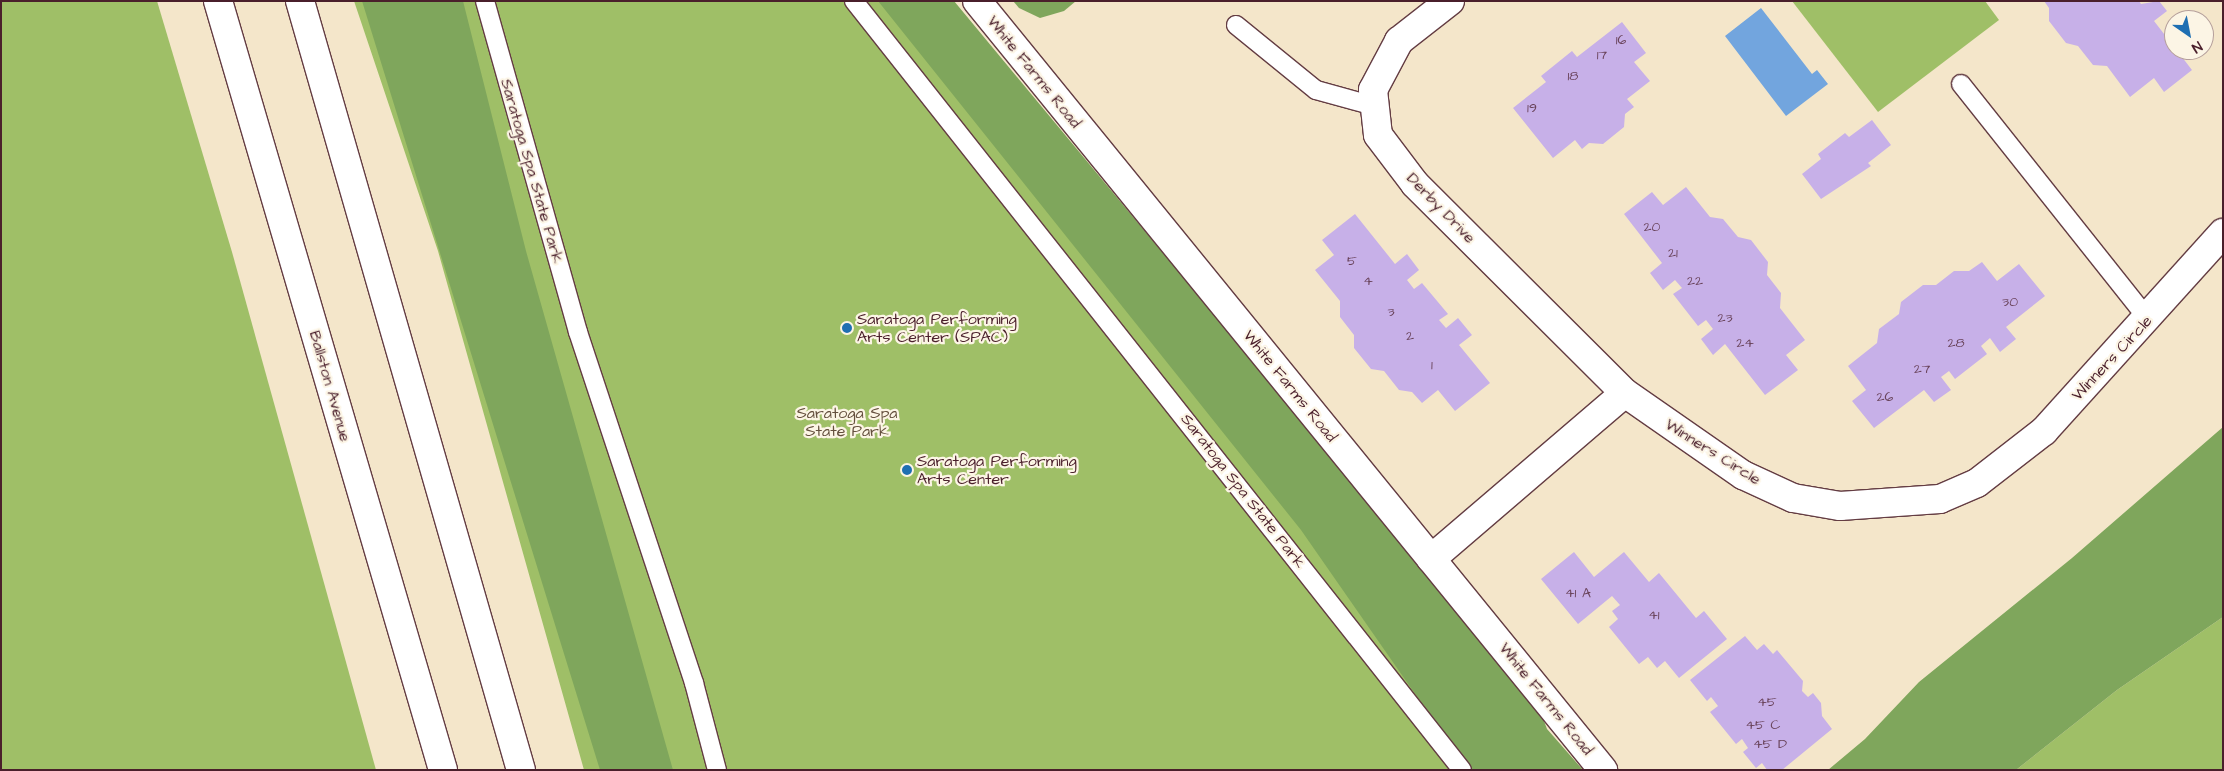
<!DOCTYPE html>
<html>
<head>
<meta charset="utf-8">
<style>
  body { margin:0 }
  #map { position:relative; width:2224px; height:771px; overflow:hidden; background:#f4e6ca; font-family:"Architects Daughter",sans-serif }
  div>[style] { position:absolute }
  .green>* { inset:0; background:#9fbf67 }
  .forest>* { inset:0; background:#7fa65c }
  .water>* { inset:0; background:#72a5de }
  .building>* { inset:0; background:#c7b0e8 }
  .roads { filter:drop-shadow(1px 0 #643d43) drop-shadow(-1px 0 #643d43) drop-shadow(0 1px #643d43) drop-shadow(0 -1px #643d43) }
  .service>* { height:18px; margin:-9px; padding:0 9px; transform-origin:9px; border-radius:9px; background:#fff }
  .minor>* { height:28px; margin:-14px; padding:0 14px; transform-origin:14px; border-radius:14px; background:#fff }
  .trunk>* { height:28px; margin:-14px; padding:0 14px; transform-origin:14px; border-radius:14px; background:#fff }
  .dots>* { width:14px; height:14px; translate:-50% -50%; box-sizing:border-box; border:2px solid #fcf5e5; border-radius:50% }
  span { translate:-50% -50%; white-space:nowrap; text-align:center; line-height:1.15; -webkit-text-stroke:4.5px #fcf5e5; paint-order:stroke }
  .number-label { font-size:14px; color:#69435a }
  .number-label span { -webkit-text-stroke-width:0 }
  .street-label { font-size:16px; color:#4a1f2b }
  .poi-label { font-size:16px; color:#4a1f2b }
  .left { translate:0 -50%; text-align:left }
  .park-label { font-size:16px; color:#644f3d }
  .frame { position:absolute; inset:0; border:2px solid #4a1f2b; pointer-events:none }
  .north { position:absolute; left:2164px; top:10px; width:50px; height:50px; box-sizing:border-box; background:#fcf5e5; border:1px solid #b59f9b; border-radius:50%; rotate:147deg; font-size:14px; font-weight:700; line-height:20px; text-align:center; color:#4a1f2b }
  .north::after { content:''; display:block; margin:auto; width:18px; height:22px; background:#1f6fb2; clip-path:polygon(50% 0,100% 100%,50% 72%,0 100%) }
</style>
</head>
<body>
<div id="map">
  <div class="green">
    <i style="clip-path:polygon(1px 1px,157px 1px,232px 252px,376px 770px,1px 770px)"></i>
    <i style="clip-path:polygon(354px 1px,951px 1px,1576px 770px,584px 770px,438px 251px)"></i>
    <i style="clip-path:polygon(1792px 1px,1985px 1px,1999px 20px,1878px 112px)"></i>
    <i style="clip-path:polygon(2223px 617px,2223px 770px,2016px 770px,2117px 690px)"></i>
  </div>
  <div class="forest">
    <i style="clip-path:polygon(362px 1px,463px 1px,526px 251px,673px 770px,600px 770px)"></i>
    <i style="clip-path:polygon(878px 1px,954px 1px,1538px 705px,1547px 729px,1583px 770px,1468px 770px,1301px 530px)"></i>
    <i style="clip-path:polygon(1013px 1px,1076px 1px,1064px 11px,1040px 18px,1019px 8px)"></i>
    <i style="clip-path:polygon(2223px 427px,2223px 617px,2117px 690px,2016px 770px,1828px 770px,1865px 739px,1919px 682px,2072px 558px)"></i>
  </div>
  <div class="water">
    <i style="clip-path:polygon(1761px 8px,1812px 74px,1817px 70px,1828px 84px,1786px 116px,1725px 36px)"></i>
  </div>
  <div class="building">
    <i style="clip-path:polygon(2044px 1px,2139px 1px,2141px 4px,2159px 1px,2167px 11px,2154px 21px,2192px 70px,2164px 92px,2154px 78px,2130px 97px,2107px 66px,2093px 65px,2078px 46px,2066px 43px,2049px 21px,2049px 8px)"></i>
    <i style="clip-path:polygon(1622px 22px,1646px 53px,1634px 62px,1650px 81px,1627px 99px,1634px 107px,1625px 114px,1624px 127px,1603px 144px,1589px 143px,1582px 149px,1575px 140px,1553px 158px,1513px 108px,1546px 82px,1541px 76px,1572px 51px,1577px 57px)"></i>
    <i style="clip-path:polygon(1872px 120px,1891px 145px,1868px 163px,1871px 166px,1821px 199px,1802px 174px,1821px 159px,1818px 154px,1845px 133px,1849px 137px)"></i>
    <i style="clip-path:polygon(1686px 187px,1710px 217px,1723px 219px,1738px 237px,1751px 240px,1768px 262px,1767px 275px,1781px 293px,1780px 308px,1805px 340px,1786px 355px,1798px 370px,1765px 395px,1725px 344px,1713px 355px,1701px 339px,1713px 329px,1706px 320px,1698px 326px,1673px 294px,1682px 288px,1675px 280px,1663px 290px,1650px 273px,1662px 263px,1624px 214px,1652px 192px,1663px 205px)"></i>
    <i style="clip-path:polygon(1355px 214px,1395px 264px,1407px 254px,1419px 270px,1407px 280px,1414px 289px,1422px 283px,1448px 314px,1439px 320px,1446px 328px,1458px 318px,1472px 335px,1459px 345px,1490px 383px,1455px 411px,1438px 390px,1422px 403px,1412px 392px,1399px 390px,1384px 371px,1371px 369px,1354px 348px,1354px 335px,1340px 317px,1340px 301px,1315px 270px,1334px 255px,1322px 240px)"></i>
    <i style="clip-path:polygon(1982px 262px,1997px 281px,2019px 264px,2045px 296px,2006px 327px,2016px 339px,2000px 352px,1990px 338px,1981px 346px,1987px 354px,1955px 379px,1949px 371px,1941px 377px,1951px 390px,1934px 402px,1924px 390px,1874px 428px,1852px 401px,1866px 390px,1848px 366px,1877px 343px,1879px 329px,1899px 314px,1901px 302px,1923px 285px,1936px 285px,1954px 271px,1969px 271px)"></i>
    <i style="clip-path:polygon(1574px 552px,1594px 577px,1624px 552px,1649px 582px,1659px 573px,1696px 618px,1704px 611px,1727px 639px,1679px 678px,1665px 661px,1657px 668px,1648px 657px,1639px 664px,1609px 627px,1618px 619px,1612px 611px,1620px 605px,1612px 596px,1578px 624px,1541px 579px)"></i>
    <i style="clip-path:polygon(1745px 636px,1757px 650px,1764px 644px,1773px 654px,1777px 650px,1803px 681px,1802px 691px,1808px 697px,1813px 693px,1821px 703px,1822px 716px,1832px 729px,1782px 770px,1767px 770px,1762px 763px,1756px 768px,1743px 752px,1748px 748px,1742px 739px,1736px 744px,1710px 712px,1718px 706px,1711px 697px,1707px 701px,1690px 680px)"></i>
  </div>
  <div class="roads">
    <div class="service">
      <i style="left:485px;top:1px;width:344px;rotate:74.3deg"></i>
      <i style="left:578px;top:332px;width:370px;rotate:71.7deg"></i>
      <i style="left:694px;top:683px;width:90px;rotate:75.2deg"></i>
      <i style="left:854px;top:1px;width:980px;rotate:51.67deg"></i>
      <i style="left:1236px;top:25px;width:103px;rotate:39.1deg"></i>
      <i style="left:1316px;top:90px;width:60px;rotate:15.4deg"></i>
      <i style="left:1961px;top:84px;width:300px;rotate:51.5deg"></i>
    </div>
    <div class="minor">
      <i style="left:977px;top:1px;width:992px;rotate:50.85deg"></i>
      <i style="left:1450px;top:1px;width:65px;rotate:141.9deg"></i>
      <i style="left:1399px;top:41px;width:55px;rotate:118deg"></i>
      <i style="left:1373px;top:90px;width:45px;rotate:83.7deg"></i>
      <i style="left:1378px;top:135px;width:61px;rotate:52.9deg"></i>
      <i style="left:1415px;top:184px;width:296px;rotate:44.9deg"></i>
      <i style="left:1431px;top:559px;width:255px;rotate:-40.6deg"></i>
      <i style="left:1625px;top:393px;width:144px;rotate:34.8deg"></i>
      <i style="left:1743px;top:475px;width:55px;rotate:24.7deg"></i>
      <i style="left:1793px;top:498px;width:48px;rotate:9.7deg"></i>
      <i style="left:1840px;top:506px;width:100px;rotate:-4deg"></i>
      <i style="left:1940px;top:499px;width:40px;rotate:-23.4deg"></i>
      <i style="left:1977px;top:483px;width:85px;rotate:-37.8deg"></i>
      <i style="left:2044px;top:431px;width:267px;rotate:-47.9deg"></i>
    </div>
    <div class="trunk">
      <i style="left:218px;top:1px;width:801px;rotate:73.69deg"></i>
      <i style="left:300px;top:1px;width:800px;rotate:73.97deg"></i>
    </div>
  </div>
  <div class="dots">
    <i style="left:847px;top:328px;background:#1f6fb2"></i>
    <i style="left:907px;top:470px;background:#1f6fb2"></i>
  </div>
  <div class="number-label">
    <span style="left:1621px;top:40px">16</span>
    <span style="left:1602px;top:55px">17</span>
    <span style="left:1573px;top:76px">18</span>
    <span style="left:1532px;top:108px">19</span>
    <span style="left:1652px;top:227px">20</span>
    <span style="left:1673px;top:253px">21</span>
    <span style="left:1352px;top:261px">5</span>
    <span style="left:1368px;top:281px">4</span>
    <span style="left:1695px;top:281px">22</span>
    <span style="left:2010px;top:302px">30</span>
    <span style="left:1391px;top:312px">3</span>
    <span style="left:1725px;top:318px">23</span>
    <span style="left:1410px;top:336px">2</span>
    <span style="left:1745px;top:343px">24</span>
    <span style="left:1956px;top:343px">28</span>
    <span style="left:1432px;top:365px">1</span>
    <span style="left:1922px;top:369px">27</span>
    <span style="left:1885px;top:397px">26</span>
    <span style="left:1578px;top:593px">41 A</span>
    <span style="left:1654px;top:615px">41</span>
    <span style="left:1767px;top:702px">45</span>
    <span style="left:1763px;top:725px">45 C</span>
    <span style="left:1770px;top:744px">45 D</span>
  </div>
  <div class="street-label">
    <span style="left:1034px;top:72px;rotate:51deg">White Farms Road</span>
    <span style="left:532px;top:171px;rotate:74deg">Saratoga Spa State Park</span>
    <span style="left:1441px;top:208px;rotate:46deg">Derby Drive</span>
    <span style="left:2112px;top:358px;rotate:-47deg">Winners Circle</span>
    <span style="left:330px;top:386px;rotate:74deg">Ballston Avenue</span>
    <span style="left:1290px;top:386px;rotate:51deg">White Farms Road</span>
    <span style="left:1713px;top:452px;rotate:32deg">Winners Circle</span>
    <span style="left:1243px;top:491px;rotate:52deg">Saratoga Spa State Park</span>
    <span style="left:1546px;top:699px;rotate:51deg">White Farms Road</span>
  </div>
  <div class="poi-label">
    <span class="left" style="left:857px;top:328px">Saratoga Performing<br>Arts Center (SPAC)</span>
    <span class="left" style="left:917px;top:470px">Saratoga Performing<br>Arts Center</span>
  </div>
  <div class="park-label">
    <span style="left:847px;top:422px">Saratoga Spa<br>State Park</span>
  </div>
  <div class="frame"></div>
  <div class="north">N</div>
</div>
</body>
</html>
